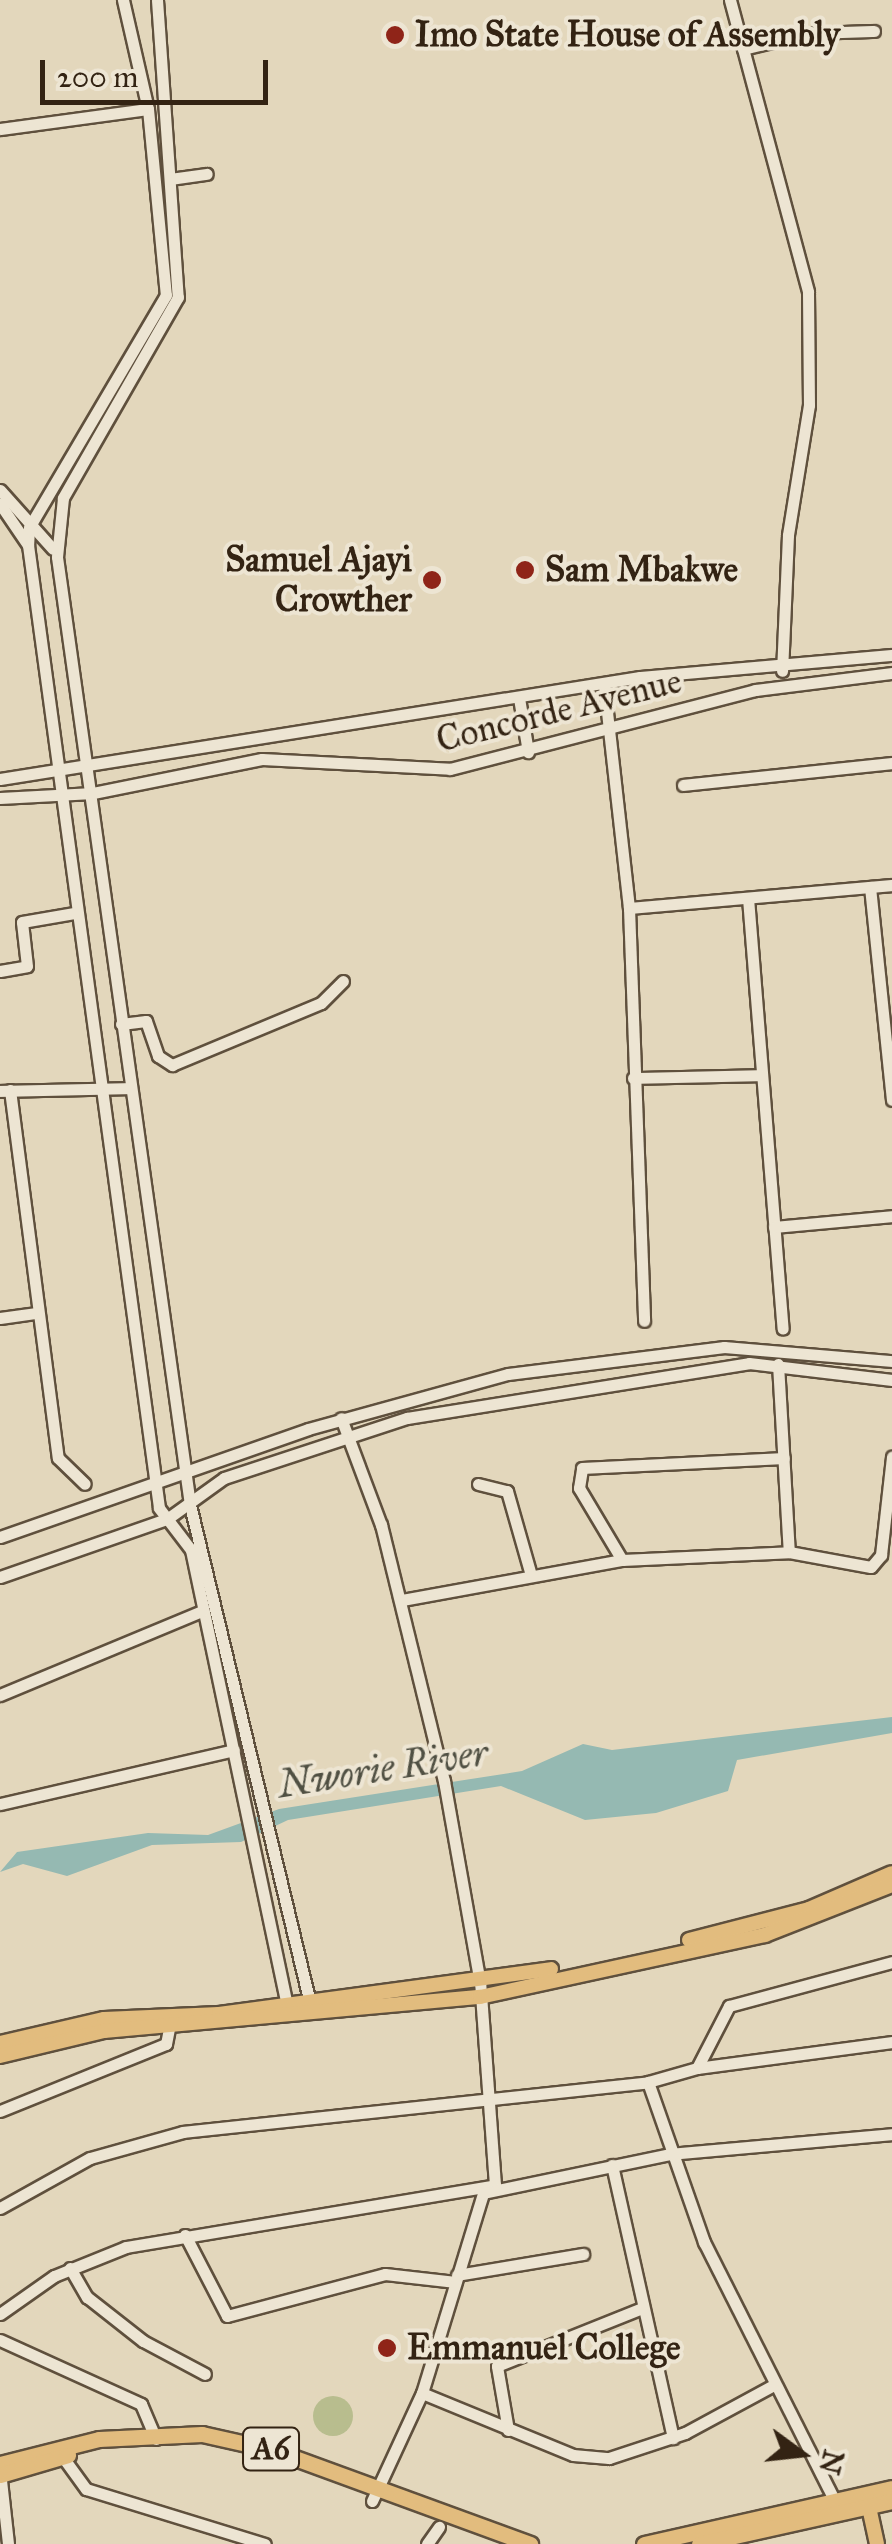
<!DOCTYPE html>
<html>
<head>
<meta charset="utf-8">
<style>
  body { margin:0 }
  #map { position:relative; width:892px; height:2544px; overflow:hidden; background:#e3d7bc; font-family:"IM FELL Great Primer",serif }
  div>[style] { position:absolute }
  .green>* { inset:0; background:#b8bd8e }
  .round { border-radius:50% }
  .water>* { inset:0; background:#95b9b2 }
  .roads { filter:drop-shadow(2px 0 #5f503d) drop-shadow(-2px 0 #5f503d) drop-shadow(0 2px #5f503d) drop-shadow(0 -2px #5f503d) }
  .minor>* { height:11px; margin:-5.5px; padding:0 5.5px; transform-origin:5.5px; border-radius:5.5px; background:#ede5d3 }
  .major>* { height:14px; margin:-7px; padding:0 7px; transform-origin:7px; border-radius:7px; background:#e2bc7e }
  .highway>* { height:15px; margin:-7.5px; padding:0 7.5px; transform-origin:7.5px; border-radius:7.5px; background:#e2bc7e }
  .dots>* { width:28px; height:28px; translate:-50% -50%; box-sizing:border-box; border:5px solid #ede5d3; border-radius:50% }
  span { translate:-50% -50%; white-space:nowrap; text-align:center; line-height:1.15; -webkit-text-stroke:8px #ede5d3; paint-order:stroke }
  .shield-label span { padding:2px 8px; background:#ede5d3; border:2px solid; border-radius:8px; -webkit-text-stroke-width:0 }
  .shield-label { font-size:32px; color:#332313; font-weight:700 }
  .poi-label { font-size:35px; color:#332313; font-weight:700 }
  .left { translate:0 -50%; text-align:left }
  .right { translate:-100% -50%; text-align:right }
  .street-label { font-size:35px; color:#332313 }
  .water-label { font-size:38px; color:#505043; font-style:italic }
  .north { position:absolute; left:752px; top:2404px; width:100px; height:100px; -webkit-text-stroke:8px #ede5d3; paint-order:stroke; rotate:105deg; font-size:28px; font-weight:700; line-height:40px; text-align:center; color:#332313 }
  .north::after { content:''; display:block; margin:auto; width:35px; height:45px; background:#332313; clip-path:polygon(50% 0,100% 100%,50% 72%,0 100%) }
  .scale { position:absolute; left:40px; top:60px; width:228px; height:45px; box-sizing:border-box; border:5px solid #332313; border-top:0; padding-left:12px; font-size:30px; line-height:35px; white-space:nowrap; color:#332313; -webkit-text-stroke:8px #ede5d3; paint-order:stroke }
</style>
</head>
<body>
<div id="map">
  <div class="green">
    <i class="round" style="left:313px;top:2396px;width:40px;height:40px"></i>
  </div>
  <div class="water">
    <i style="clip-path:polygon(892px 1717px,892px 1733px,737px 1760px,728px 1791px,656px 1813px,585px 1820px,501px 1786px,288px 1820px,241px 1842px,152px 1845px,67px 1876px,23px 1864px,0 1872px,17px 1852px,148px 1833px,208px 1835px,279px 1809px,522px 1771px,583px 1744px,612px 1750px)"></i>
  </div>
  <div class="roads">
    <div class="minor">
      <i style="left:123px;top:0;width:112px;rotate:77.1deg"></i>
      <i style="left:148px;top:109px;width:187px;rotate:84.5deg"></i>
      <i style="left:166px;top:295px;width:270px;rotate:120.5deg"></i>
      <i style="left:29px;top:528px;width:17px;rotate:93deg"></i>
      <i style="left:28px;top:545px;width:972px;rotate:82.25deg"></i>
      <i style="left:159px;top:1508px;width:53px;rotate:52.7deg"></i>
      <i style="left:191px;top:1550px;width:472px;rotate:78.1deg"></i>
      <i style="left:157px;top:0;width:298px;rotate:86deg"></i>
      <i style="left:178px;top:297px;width:232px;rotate:119.8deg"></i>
      <i style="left:63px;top:498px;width:59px;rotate:95.8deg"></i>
      <i style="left:57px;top:557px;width:957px;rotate:82.01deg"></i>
      <i style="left:190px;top:1505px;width:516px;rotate:76.45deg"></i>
      <i style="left:730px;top:0;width:302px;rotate:75deg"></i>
      <i style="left:808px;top:292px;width:113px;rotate:89.5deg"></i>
      <i style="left:809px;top:405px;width:132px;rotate:99.2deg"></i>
      <i style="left:788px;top:535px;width:136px;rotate:92.5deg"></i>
      <i style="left:743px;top:49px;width:69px;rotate:-13.4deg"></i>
      <i style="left:810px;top:33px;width:64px;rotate:-1.8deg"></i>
      <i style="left:0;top:129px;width:149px;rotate:-7.7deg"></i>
      <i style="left:170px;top:179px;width:37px;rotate:-8deg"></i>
      <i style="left:0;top:490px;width:79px;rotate:48.1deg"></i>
      <i style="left:0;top:504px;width:50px;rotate:55.7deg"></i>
      <i style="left:604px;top:685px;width:224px;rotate:83.6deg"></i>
      <i style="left:629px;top:908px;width:413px;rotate:87.9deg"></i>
      <i style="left:519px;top:698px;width:55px;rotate:80.5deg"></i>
      <i style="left:0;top:779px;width:648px;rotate:-9.06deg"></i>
      <i style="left:640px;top:677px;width:253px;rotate:-5deg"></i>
      <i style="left:683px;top:785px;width:210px;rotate:-6deg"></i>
      <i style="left:0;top:798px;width:93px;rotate:-3.1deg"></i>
      <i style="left:93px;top:793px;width:172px;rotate:-11.4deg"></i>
      <i style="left:262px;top:759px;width:188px;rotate:3deg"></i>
      <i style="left:450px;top:769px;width:315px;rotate:-14.5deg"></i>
      <i style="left:755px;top:690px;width:138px;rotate:-7.1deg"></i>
      <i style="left:870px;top:887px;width:214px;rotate:84.1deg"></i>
      <i style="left:748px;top:898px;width:432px;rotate:85.4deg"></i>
      <i style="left:629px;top:908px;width:264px;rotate:-5deg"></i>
      <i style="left:0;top:971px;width:27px;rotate:-10deg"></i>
      <i style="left:27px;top:966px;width:44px;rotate:-96.5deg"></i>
      <i style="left:22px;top:922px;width:53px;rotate:-9.8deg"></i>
      <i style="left:121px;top:1024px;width:25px;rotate:-7deg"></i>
      <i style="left:146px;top:1021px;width:37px;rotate:71deg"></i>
      <i style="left:158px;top:1056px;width:17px;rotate:33deg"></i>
      <i style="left:172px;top:1065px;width:161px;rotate:-22.6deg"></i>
      <i style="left:321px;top:1003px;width:31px;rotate:-45deg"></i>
      <i style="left:633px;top:1078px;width:129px;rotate:-1.3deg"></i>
      <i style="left:10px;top:1090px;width:371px;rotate:82.6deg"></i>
      <i style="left:58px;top:1458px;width:37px;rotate:44deg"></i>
      <i style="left:0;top:1091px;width:129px;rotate:-1.3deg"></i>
      <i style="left:774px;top:1227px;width:119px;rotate:-5.3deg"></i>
      <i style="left:0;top:1318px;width:37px;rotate:-8deg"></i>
      <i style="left:778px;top:1364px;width:188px;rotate:86.7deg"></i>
      <i style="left:478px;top:1484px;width:30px;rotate:14deg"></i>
      <i style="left:507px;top:1491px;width:84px;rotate:74.1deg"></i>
      <i style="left:0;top:1537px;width:326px;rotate:-19.3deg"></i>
      <i style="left:308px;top:1429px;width:207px;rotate:-15.4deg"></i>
      <i style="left:508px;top:1374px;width:218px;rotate:-7.1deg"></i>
      <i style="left:724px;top:1347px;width:169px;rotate:4.8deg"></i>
      <i style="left:622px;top:1560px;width:84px;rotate:-120.8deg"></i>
      <i style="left:579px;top:1488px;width:20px;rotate:-81deg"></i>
      <i style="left:582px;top:1468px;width:202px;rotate:-2.8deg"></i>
      <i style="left:0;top:1577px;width:177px;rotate:-19.2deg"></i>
      <i style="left:167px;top:1519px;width:70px;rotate:-35.7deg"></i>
      <i style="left:224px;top:1478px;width:193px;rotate:-18.2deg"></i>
      <i style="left:407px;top:1418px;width:346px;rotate:-9.1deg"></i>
      <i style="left:749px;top:1363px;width:144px;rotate:6.8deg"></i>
      <i style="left:402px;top:1600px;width:224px;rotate:-10.3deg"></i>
      <i style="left:622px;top:1560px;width:167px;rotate:-2.7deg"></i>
      <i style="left:789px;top:1552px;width:83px;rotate:10.4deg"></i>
      <i style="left:871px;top:1567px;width:16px;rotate:-50deg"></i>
      <i style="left:881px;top:1555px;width:99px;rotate:-83.6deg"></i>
      <i style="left:0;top:1695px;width:219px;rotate:-22.6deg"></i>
      <i style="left:0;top:1804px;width:240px;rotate:-13deg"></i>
      <i style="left:697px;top:2068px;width:197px;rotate:-7.6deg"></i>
      <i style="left:648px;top:2082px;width:51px;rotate:-15.9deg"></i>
      <i style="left:697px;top:2068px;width:70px;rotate:-62.7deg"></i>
      <i style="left:729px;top:2006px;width:169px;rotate:-15.1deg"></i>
      <i style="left:0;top:2111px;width:179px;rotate:-22deg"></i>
      <i style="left:166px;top:2044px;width:26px;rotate:-79deg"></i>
      <i style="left:612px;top:2165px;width:280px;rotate:77.4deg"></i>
      <i style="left:0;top:2208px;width:103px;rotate:-29.1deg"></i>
      <i style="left:90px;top:2158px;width:97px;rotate:-15.6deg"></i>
      <i style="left:183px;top:2132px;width:468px;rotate:-6.1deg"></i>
      <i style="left:648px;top:2082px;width:170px;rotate:70.7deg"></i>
      <i style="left:704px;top:2242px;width:288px;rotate:63.2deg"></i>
      <i style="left:185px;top:2235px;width:91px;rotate:62.6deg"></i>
      <i style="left:227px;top:2316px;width:163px;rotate:-14.9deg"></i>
      <i style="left:385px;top:2274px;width:71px;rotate:6.4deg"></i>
      <i style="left:70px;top:2268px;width:34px;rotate:60deg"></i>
      <i style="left:87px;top:2297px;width:71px;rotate:38.2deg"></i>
      <i style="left:143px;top:2341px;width:70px;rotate:28deg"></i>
      <i style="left:457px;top:2275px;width:128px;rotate:-9.5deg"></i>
      <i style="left:0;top:2314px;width:66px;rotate:-35.1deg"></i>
      <i style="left:54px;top:2276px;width:78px;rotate:-21.9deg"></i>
      <i style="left:126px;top:2247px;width:374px;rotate:-9.5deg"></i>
      <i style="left:495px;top:2185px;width:203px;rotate:-94.2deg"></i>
      <i style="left:480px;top:1983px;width:205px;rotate:-100.1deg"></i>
      <i style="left:444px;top:1781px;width:264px;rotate:-103.8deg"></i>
      <i style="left:381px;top:1525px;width:114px;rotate:-110.5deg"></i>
      <i style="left:0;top:2340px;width:155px;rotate:24.4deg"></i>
      <i style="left:141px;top:2404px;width:38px;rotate:67deg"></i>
      <i style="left:422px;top:2393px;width:163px;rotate:22.3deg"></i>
      <i style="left:573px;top:2455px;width:36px;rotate:5deg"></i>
      <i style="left:609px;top:2458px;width:80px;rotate:-18.2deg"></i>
      <i style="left:685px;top:2433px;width:99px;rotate:-28.4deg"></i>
      <i style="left:508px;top:2430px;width:65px;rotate:-99.8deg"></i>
      <i style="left:497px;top:2366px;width:156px;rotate:-21.8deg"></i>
      <i style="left:62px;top:2456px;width:41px;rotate:54deg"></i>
      <i style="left:86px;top:2489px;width:187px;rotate:17.1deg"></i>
      <i style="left:0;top:2471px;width:73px;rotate:83.7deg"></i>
      <i style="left:372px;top:2501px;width:119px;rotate:-65.2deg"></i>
      <i style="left:422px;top:2393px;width:209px;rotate:-73deg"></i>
      <i style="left:483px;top:2193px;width:190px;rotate:-11.8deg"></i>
      <i style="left:669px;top:2154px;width:224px;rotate:-5.1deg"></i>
      <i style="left:427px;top:2544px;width:21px;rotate:-55deg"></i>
    </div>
    <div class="major">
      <i style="left:689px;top:1940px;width:124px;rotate:-14.5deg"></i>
      <i style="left:809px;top:1909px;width:90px;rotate:-23.4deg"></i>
      <i style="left:0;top:2043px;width:107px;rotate:-13deg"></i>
      <i style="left:104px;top:2019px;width:115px;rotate:-2.5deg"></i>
      <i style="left:219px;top:2014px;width:335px;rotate:-7.7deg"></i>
      <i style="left:0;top:2056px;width:107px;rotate:-13.5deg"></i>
      <i style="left:104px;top:2031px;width:378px;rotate:-5.2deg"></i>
      <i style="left:480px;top:1997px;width:292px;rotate:-12.3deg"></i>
      <i style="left:765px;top:1935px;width:136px;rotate:-21.5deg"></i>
      <i style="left:867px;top:2498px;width:47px;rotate:77.7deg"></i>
    </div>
    <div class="highway">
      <i style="left:0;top:2464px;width:102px;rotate:-14.2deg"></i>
      <i style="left:99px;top:2439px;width:103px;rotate:-2.8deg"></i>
      <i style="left:202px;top:2434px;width:73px;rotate:12.7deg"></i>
      <i style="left:273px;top:2450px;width:274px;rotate:20.1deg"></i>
      <i style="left:0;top:2475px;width:71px;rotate:-16.4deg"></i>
      <i style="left:644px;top:2544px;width:254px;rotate:-12.7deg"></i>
      <i style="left:699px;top:2544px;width:198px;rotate:-12.6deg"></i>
    </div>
  </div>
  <div class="dots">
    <i style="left:395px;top:35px;background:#8f2418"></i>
    <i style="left:525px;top:570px;background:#8f2418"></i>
    <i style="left:432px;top:580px;background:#8f2418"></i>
    <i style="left:387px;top:2348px;background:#8f2418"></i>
  </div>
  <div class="shield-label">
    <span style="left:271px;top:2449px">A6</span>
  </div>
  <div class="poi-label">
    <span class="left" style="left:415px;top:35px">Imo State House of Assembly</span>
    <span class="right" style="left:412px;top:580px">Samuel Ajayi<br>Crowther</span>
    <span class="left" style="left:545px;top:570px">Sam Mbakwe</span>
    <span class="left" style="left:407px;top:2348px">Emmanuel College</span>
  </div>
  <div class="street-label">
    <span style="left:559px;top:711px;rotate:-14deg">Concorde Avenue</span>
  </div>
  <div class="water-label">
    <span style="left:383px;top:1769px;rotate:-9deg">Nworie River</span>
  </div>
  <div class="north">N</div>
  <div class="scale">200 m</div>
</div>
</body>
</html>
